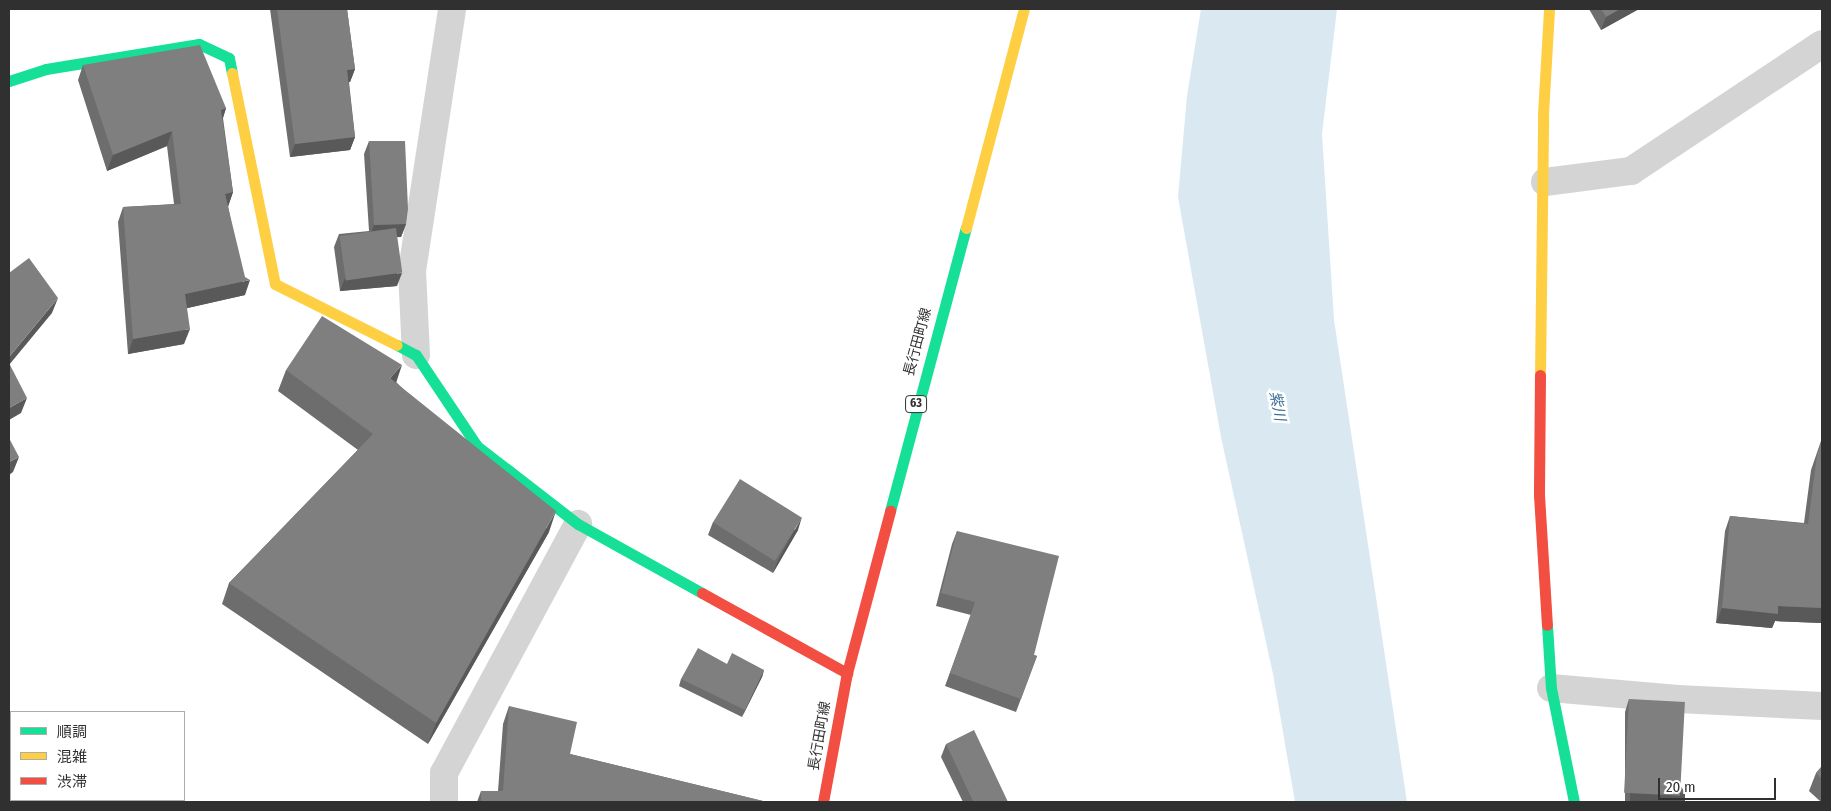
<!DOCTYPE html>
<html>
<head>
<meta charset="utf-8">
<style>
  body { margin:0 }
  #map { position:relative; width:1831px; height:811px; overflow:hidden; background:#fff; font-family:"Fira Sans Condensed","Noto Sans JP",sans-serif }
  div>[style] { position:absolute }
  .water>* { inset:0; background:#dae8f2 }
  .street>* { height:28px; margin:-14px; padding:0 14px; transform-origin:14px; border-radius:14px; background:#d4d4d4 }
  .fast>* { height:11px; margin:-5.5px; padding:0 5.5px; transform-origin:5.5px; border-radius:5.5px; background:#16e098 }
  .slow>* { height:11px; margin:-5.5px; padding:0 5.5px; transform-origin:5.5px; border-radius:5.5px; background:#ffcf43 }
  .jam>* { height:11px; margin:-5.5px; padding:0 5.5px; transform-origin:5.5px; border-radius:5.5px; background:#f24e42 }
  .wall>* { inset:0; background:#6d6d6d }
  .shaded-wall>* { inset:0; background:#595959; transform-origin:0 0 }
  .building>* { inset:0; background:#7f7f7f; transform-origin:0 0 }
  span { translate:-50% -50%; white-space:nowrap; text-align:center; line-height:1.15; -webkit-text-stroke:5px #fff; paint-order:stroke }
  .shield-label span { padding:1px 4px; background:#fff; border:1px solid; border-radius:4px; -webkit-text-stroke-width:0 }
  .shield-label { font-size:12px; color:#303030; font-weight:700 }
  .street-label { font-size:14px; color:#303030 }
  .water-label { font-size:15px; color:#3b6d95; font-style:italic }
  .frame { position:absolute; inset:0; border:10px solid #303030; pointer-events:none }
  .legend { position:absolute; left:10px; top:711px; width:175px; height:90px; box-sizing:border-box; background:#fff; border:1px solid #acacac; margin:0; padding:6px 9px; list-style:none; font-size:15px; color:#303030 }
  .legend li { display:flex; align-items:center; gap:10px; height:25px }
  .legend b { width:25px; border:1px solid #acacac }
  .scale { position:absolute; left:1658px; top:778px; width:118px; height:22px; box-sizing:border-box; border:2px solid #303030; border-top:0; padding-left:6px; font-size:15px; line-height:18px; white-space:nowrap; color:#303030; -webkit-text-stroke:4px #fff; paint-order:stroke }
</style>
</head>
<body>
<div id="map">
  <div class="water">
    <i style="clip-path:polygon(1201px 9px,1337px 9px,1322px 134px,1334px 320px,1407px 802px,1295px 802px,1273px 674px,1221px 437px,1178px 197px,1187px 96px)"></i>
  </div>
  <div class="street">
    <i style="left:1545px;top:182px;width:87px;rotate:-7.3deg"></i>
    <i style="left:1631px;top:171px;width:229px;rotate:-33.6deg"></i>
    <i style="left:416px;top:355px;width:84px;rotate:-92.7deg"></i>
    <i style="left:412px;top:271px;width:265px;rotate:-81.3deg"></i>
    <i style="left:1551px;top:688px;width:127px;rotate:5deg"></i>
    <i style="left:1678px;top:699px;width:144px;rotate:2.8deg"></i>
    <i style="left:444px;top:802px;width:29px;rotate:-90deg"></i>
    <i style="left:444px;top:773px;width:283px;rotate:-61.7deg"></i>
  </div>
  <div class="fast">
    <i style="left:9px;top:81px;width:39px;rotate:-18deg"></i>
    <i style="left:46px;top:69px;width:155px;rotate:-9.3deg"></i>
    <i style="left:199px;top:44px;width:33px;rotate:25deg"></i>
    <i style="left:229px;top:58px;width:15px;rotate:79deg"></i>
    <i style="left:397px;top:345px;width:21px;rotate:28deg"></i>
    <i style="left:416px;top:355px;width:110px;rotate:56.2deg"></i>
    <i style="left:477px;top:446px;width:128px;rotate:37.7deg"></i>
    <i style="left:578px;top:524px;width:142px;rotate:29.1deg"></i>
    <i style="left:890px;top:511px;width:293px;rotate:-75deg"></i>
    <i style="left:1547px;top:625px;width:63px;rotate:86.4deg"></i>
    <i style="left:1551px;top:688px;width:116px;rotate:78.6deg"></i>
  </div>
  <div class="slow">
    <i style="left:232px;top:73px;width:215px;rotate:78.5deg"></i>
    <i style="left:275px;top:284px;width:136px;rotate:26.6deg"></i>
    <i style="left:966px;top:228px;width:227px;rotate:-75.2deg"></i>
    <i style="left:1540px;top:375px;width:261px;rotate:-89.3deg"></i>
    <i style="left:1543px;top:114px;width:105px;rotate:-86.7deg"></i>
  </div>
  <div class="jam">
    <i style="left:1540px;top:375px;width:120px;rotate:90.5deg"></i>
    <i style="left:1539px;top:495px;width:130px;rotate:86.5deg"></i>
    <i style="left:702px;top:593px;width:166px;rotate:28.9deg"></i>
    <i style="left:823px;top:802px;width:131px;rotate:-79.5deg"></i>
    <i style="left:847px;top:673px;width:168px;rotate:-75.1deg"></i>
  </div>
  <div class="wall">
    <i style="clip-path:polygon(270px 9px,347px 9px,355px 69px,350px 82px,349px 82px,355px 137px,350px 150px,290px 157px)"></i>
    <i style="clip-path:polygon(1589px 9px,1639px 9px,1601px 30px)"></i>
    <i style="clip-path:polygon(83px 65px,226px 108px,223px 118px,233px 192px,228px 206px,245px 295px,187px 308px,184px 344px,128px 354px,118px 222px,123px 207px,174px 204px,167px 146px,107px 171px,78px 80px)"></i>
    <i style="clip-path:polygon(369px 141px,406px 224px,401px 237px,397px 237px,397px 286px,340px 291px,334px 247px,339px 234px,369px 231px,364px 154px)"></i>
    <i style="clip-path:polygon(286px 370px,396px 382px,549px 532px,428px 744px,222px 604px,229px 583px,358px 450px,278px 391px)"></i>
    <i style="clip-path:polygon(1822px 438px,1822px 623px,1775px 621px,1772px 628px,1716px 623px,1725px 531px,1730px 516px,1804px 523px,1811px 470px)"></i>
    <i style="clip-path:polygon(713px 522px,798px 530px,773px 573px,708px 535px)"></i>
    <i style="clip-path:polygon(957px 531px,1034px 655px,1037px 656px,1016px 712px,945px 686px,971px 615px,936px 606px,952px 544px)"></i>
    <i style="clip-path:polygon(727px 664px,764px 670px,762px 677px,742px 717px,679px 686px,681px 679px)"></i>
    <i style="clip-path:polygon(1629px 699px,1685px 793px,1682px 802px,1625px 802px,1625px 712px)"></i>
    <i style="clip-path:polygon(509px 706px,570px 754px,767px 802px,477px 802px,481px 791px,498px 791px,503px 724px)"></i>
    <i style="clip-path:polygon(946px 744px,1008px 802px,963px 802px,941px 757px)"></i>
    <i style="clip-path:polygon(1822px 766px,1822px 802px,1821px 802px,1809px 791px,1816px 773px)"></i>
  </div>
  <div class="shaded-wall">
    <i style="clip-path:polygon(1620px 9px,1639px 9px,1601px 30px,1606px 17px)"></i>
    <i style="clip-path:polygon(355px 69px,350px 82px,343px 83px,347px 70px)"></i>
    <i style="clip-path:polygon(226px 108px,221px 124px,221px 110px)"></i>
    <i style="clip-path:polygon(172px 131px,167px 146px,107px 171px,113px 155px)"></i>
    <i style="clip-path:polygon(355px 137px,350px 150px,290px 157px,295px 144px)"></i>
    <i style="clip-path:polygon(233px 192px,228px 207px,225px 194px)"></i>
    <i style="clip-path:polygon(406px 224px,401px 237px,369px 238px,374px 225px)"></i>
    <i style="clip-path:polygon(402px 273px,397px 286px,340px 291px,345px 278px)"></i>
    <i style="clip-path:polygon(250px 280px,245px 295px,179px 310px,185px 294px)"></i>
    <i style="clip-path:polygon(58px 298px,52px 313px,9px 365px,9px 357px)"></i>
    <i style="clip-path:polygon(190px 329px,184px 344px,128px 354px,133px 339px)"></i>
    <i style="clip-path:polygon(402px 365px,395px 386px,390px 378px)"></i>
    <i style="clip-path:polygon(27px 398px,21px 413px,9px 420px,9px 408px)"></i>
    <i style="clip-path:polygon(19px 457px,13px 472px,9px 475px,9px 462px)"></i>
    <i style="clip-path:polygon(556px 511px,549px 532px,428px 744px,436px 723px)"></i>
    <i style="clip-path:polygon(802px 517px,798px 530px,773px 573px,778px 560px)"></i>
    <i style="clip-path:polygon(1778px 606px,1822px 608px,1822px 623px,1775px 621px,1772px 628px,1716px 623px,1722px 608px)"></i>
    <i style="clip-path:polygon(764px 670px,762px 677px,742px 717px,745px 710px)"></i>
    <i style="left:1630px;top:793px;width:55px;height:10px"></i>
  </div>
  <div class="building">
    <i style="clip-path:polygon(277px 9px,347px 9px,355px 69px,347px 70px,355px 137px,295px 144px)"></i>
    <i style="clip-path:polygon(1601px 9px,1620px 9px,1606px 17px)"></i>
    <i style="clip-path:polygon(200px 45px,226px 108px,221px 110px,233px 192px,225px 194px,245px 277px,250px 280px,185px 294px,190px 329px,133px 339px,123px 207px,181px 204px,172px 131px,113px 155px,83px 65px)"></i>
    <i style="clip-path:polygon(369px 141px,405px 141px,408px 209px,406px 224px,374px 225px)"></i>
    <i style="left:396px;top:228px;width:45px;height:57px;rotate:82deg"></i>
    <i style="clip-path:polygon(29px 258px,58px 298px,9px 357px,9px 273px)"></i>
    <i style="clip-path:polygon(322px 316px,402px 365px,390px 378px,556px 511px,436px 723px,229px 583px,373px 434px,286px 370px)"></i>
    <i style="clip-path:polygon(9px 363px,27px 398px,9px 408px)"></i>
    <i style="clip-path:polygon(9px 438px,19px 457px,9px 462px)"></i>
    <i style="clip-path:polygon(1822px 439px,1822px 608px,1778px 606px,1778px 614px,1722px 608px,1730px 516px,1808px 524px,1817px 455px)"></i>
    <i style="left:740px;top:479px;width:73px;height:51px;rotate:32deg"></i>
    <i style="clip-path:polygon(957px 531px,1059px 556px,1034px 655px,1037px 656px,1021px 699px,950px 673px,975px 602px,941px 593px)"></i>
    <i style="clip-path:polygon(698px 648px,727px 664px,732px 653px,764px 670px,745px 710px,681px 679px)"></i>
    <i style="left:1629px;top:699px;width:56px;height:94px;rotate:3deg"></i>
    <i style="clip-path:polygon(509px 706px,577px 722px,570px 754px,767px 802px,481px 802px,481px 791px,503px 791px)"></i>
    <i style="clip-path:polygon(974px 730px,1008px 802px,969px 802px,973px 801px,946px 744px)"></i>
    <i style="clip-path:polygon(1822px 766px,1822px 779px,1816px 773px)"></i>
  </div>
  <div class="shield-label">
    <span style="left:916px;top:404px">63</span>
  </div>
  <div class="street-label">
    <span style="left:918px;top:342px;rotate:-75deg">長行田町線</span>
    <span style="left:820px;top:736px;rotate:-80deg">長行田町線</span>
  </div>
  <div class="water-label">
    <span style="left:1277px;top:406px;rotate:80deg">紫川</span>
  </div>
  <div class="frame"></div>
  <ul class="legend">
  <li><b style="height:6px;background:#16e098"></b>順調</li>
  <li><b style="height:6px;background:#ffcf43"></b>混雑</li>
  <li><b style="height:6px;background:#f24e42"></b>渋滞</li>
  </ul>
  <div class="scale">20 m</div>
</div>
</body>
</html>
